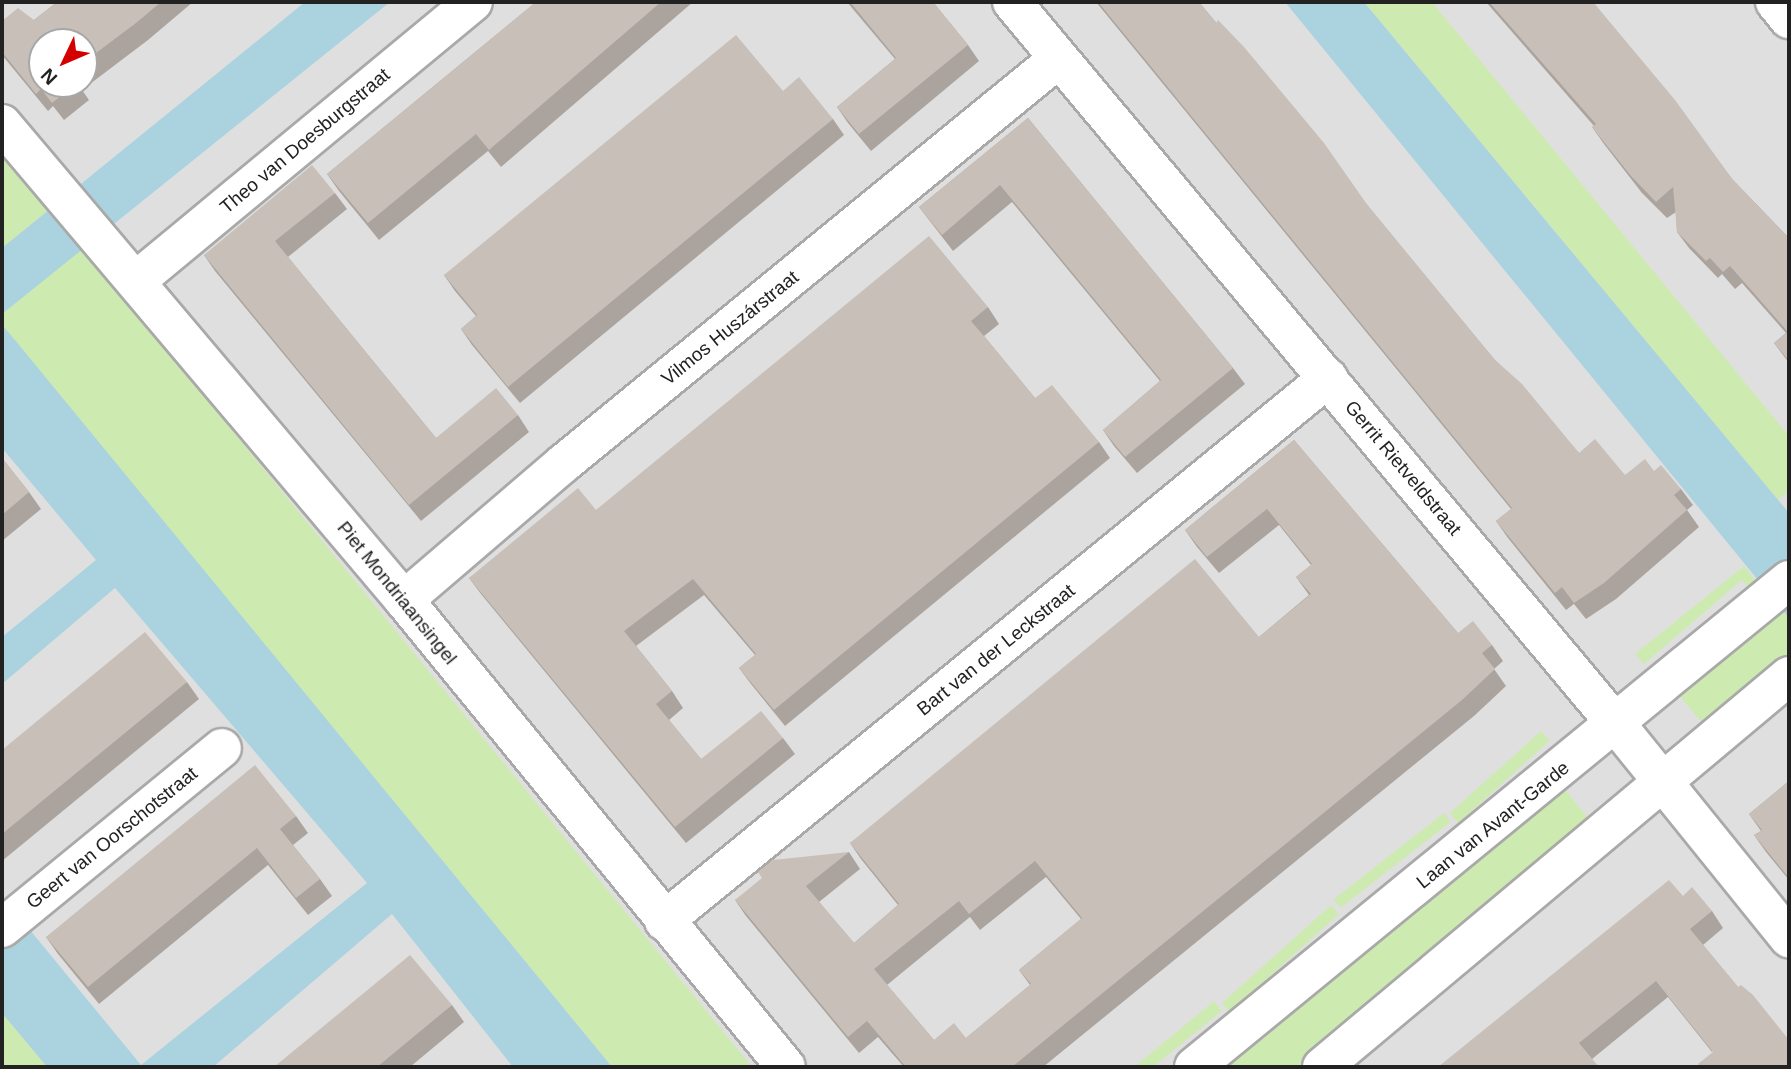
<!DOCTYPE html>
<html>
<head>
<meta charset="utf-8">
<style>
  body { margin:0 }
  #map { position:relative; width:1791px; height:1069px; overflow:hidden; background:#f2efe9; font-family:Helvetica,sans-serif }
  div>[style] { position:absolute }
  .residential>* { inset:0; background:#e0dfdf }
  .grass>* { inset:0; background:#cdebb0; transform-origin:0 0 }
  .water>* { inset:0; background:#aad3df }
  .roads { filter:drop-shadow(2px 0 #a9a9a9) drop-shadow(-2px 0 #a9a9a9) drop-shadow(0 2px #a9a9a9) drop-shadow(0 -2px #a9a9a9) }
  .minor>* { height:38px; margin:-19px; padding:0 19px; transform-origin:19px; border-radius:19px; background:#fff }
  .tertiary>* { height:38px; margin:-19px; padding:0 19px; transform-origin:19px; border-radius:19px; background:#fff }
  .wall>* { inset:0; background:#aba49e }
  .building>* { inset:0; background:#c7bfb8 }
  span { translate:-50% -50%; white-space:nowrap; text-align:center; line-height:1.15; -webkit-text-stroke:5px #fff; paint-order:stroke }
  .street-label { font-size:19px; color:#222 }
  .frame { position:absolute; inset:0; border:4px solid #222; pointer-events:none }
  .north { position:absolute; left:28px; top:28px; width:70px; height:70px; box-sizing:border-box; background:#fff; border:2px solid #a7a7a7; border-radius:50%; rotate:226deg; font-size:19px; font-weight:700; line-height:28px; text-align:center; color:#222 }
  .north::after { content:''; display:block; margin:auto; width:24px; height:32px; background:#d40000; clip-path:polygon(50% 0,100% 100%,50% 72%,0 100%) }
</style>
</head>
<body>
<div id="map">
  <div class="residential">
    <i style="clip-path:polygon(evenodd,2px 2px,1789px 2px,1789px 1067px,2px 1067px,2px 2px,42px 42px,84px 42px,84px 84px,42px 84px,42px 42px)"></i>
  </div>
  <div class="grass">
    <i style="clip-path:polygon(1364px 2px,1432px 2px,1789px 436px,1789px 490px,1778px 500px)"></i>
    <i style="clip-path:polygon(2px 142px,55px 205px,2px 248px)"></i>
    <i style="clip-path:polygon(84px 247px,119px 292px,752px 1067px,612px 1067px,51px 385px,2px 325px,2px 314px)"></i>
    <i style="clip-path:polygon(1744px 566px,1761px 587px,1753px 593px,1742px 580px,1644px 664px,1635px 654px)"></i>
    <i style="clip-path:polygon(1781px 609px,1789px 618px,1789px 663px,1708px 730px,1677px 693px)"></i>
    <i style="left:1541px;top:731px;width:13px;height:123px;rotate:48deg"></i>
    <i style="clip-path:polygon(1562px 786px,1593px 824px,1297px 1067px,1221px 1067px)"></i>
    <i style="left:1444px;top:813px;width:11px;height:140px;rotate:52deg"></i>
    <i style="left:1331px;top:905px;width:12px;height:147px;rotate:48deg"></i>
    <i style="clip-path:polygon(1214px 1001px,1222px 1011px,1153px 1067px,1134px 1067px)"></i>
    <i style="clip-path:polygon(2px 1013px,47px 1067px,3px 1067px)"></i>
  </div>
  <div class="water">
    <i style="clip-path:polygon(305px 2px,390px 2px,2px 314px,2px 248px)"></i>
    <i style="clip-path:polygon(1285px 2px,1364px 2px,1789px 513px,1789px 618px)"></i>
    <i style="clip-path:polygon(2px 325px,15px 340px,612px 1067px,513px 1067px,392px 914px,213px 1067px,47px 1067px,2px 1013px,2px 896px,141px 1065px,367px 883px,115px 588px,2px 684px,2px 637px,96px 560px,2px 448px)"></i>
  </div>
  <div class="roads">
    <div class="minor">
      <i style="left:1012px;top:2px;width:941px;rotate:50.09deg"></i>
      <i style="left:1775px;top:2px;width:22px;rotate:51deg"></i>
      <i style="left:2px;top:124px;width:623px;rotate:49.82deg"></i>
      <i style="left:404px;top:600px;width:603px;rotate:50.72deg"></i>
      <i style="left:137px;top:280px;width:436px;rotate:-39.6deg"></i>
      <i style="left:404px;top:600px;width:211px;rotate:-40.6deg"></i>
      <i style="left:564px;top:463px;width:638px;rotate:-39.28deg"></i>
      <i style="left:1663px;top:782px;width:201px;rotate:51.1deg"></i>
      <i style="left:664px;top:921px;width:858px;rotate:-39.28deg"></i>
      <i style="left:2px;top:928px;width:284px;rotate:-39.3deg"></i>
    </div>
    <div class="tertiary">
      <i style="left:1616px;top:724px;width:75px;rotate:51deg"></i>
      <i style="left:1194px;top:1067px;width:769px;rotate:-39.3deg"></i>
      <i style="left:1322px;top:1067px;width:609px;rotate:-39.94deg"></i>
    </div>
  </div>
  <div class="wall">
    <i style="clip-path:polygon(evenodd,57px 2px,193px 2px,148px 40px,82px 90px,89px 100px,64px 120px,53px 106px,48px 111px,2px 55px,2px 21px,34px 20px,57px 2px,84px 42px,84px 84px,42px 84px,84px 42px)"></i>
    <i style="clip-path:polygon(536px 2px,693px 2px,501px 167px,488px 151px,379px 240px,339px 191px,327px 174px)"></i>
    <i style="clip-path:polygon(847px 2px,933px 2px,968px 45px,979px 61px,871px 151px,848px 123px,837px 107px,895px 59px)"></i>
    <i style="clip-path:polygon(1096px 2px,1199px 2px,1494px 359px,1579px 453px,1625px 475px,1654px 471px,1681px 489px,1693px 505px,1687px 510px,1699px 527px,1616px 599px,1586px 619px,1574px 604px,1566px 610px,1508px 538px,1496px 521px,1511px 509px)"></i>
    <i style="clip-path:polygon(1486px 2px,1593px 2px,1733px 180px,1787px 236px,1789px 234px,1789px 363px,1774px 343px,1786px 333px,1742px 283px,1735px 289px,1722px 274px,1718px 278px,1689px 248px,1677px 232px,1676px 212px,1667px 218px,1642px 193px,1604px 144px,1592px 127px,1594px 126px)"></i>
    <i style="clip-path:polygon(783px 91px,833px 119px,844px 135px,520px 403px,472px 345px,461px 329px,476px 316px,455px 291px,444px 275px)"></i>
    <i style="clip-path:polygon(1028px 118px,1233px 368px,1245px 384px,1137px 473px,1114px 446px,1103px 430px,1160px 381px,1012px 202px,953px 251px,919px 207px)"></i>
    <i style="clip-path:polygon(335px 193px,347px 209px,288px 257px,436px 438px,518px 415px,529px 432px,421px 521px,215px 271px,204px 255px)"></i>
    <i style="clip-path:polygon(988px 307px,999px 324px,984px 336px,1035px 398px,1099px 442px,1110px 458px,785px 726px,751px 684px,739px 668px,755px 655px,704px 595px,636px 646px,672px 691px,683px 708px,669px 720px,701px 759px,783px 738px,795px 754px,686px 843px,481px 594px,469px 578px,596px 510px)"></i>
    <i style="clip-path:polygon(evenodd,1294px 440px,1458px 633px,1492px 645px,1503px 661px,1494px 669px,1506px 686px,1474px 716px,1043px 1067px,904px 1067px,878px 1037px,859px 1053px,746px 916px,735px 900px,849px 852px,860px 869px,819px 902px,854px 943px,898px 905px,861px 859px,850px 843px,1259px 637px,1309px 595px,1296px 577px,1311px 565px,1279px 525px,1219px 573px,1197px 547px,1185px 530px,1294px 440px,1046px 877px,1081px 919px,1019px 970px,1030px 985px,966px 1038px,934px 1040px,887px 985px,970px 917px,980px 930px,1046px 877px)"></i>
    <i style="clip-path:polygon(2px 458px,29px 492px,41px 509px,2px 541px)"></i>
    <i style="clip-path:polygon(187px 682px,199px 699px,2px 861px,2px 750px)"></i>
    <i style="clip-path:polygon(1789px 781px,1789px 880px,1766px 852px,1754px 835px,1761px 831px,1749px 814px)"></i>
    <i style="clip-path:polygon(296px 816px,308px 833px,293px 845px,320px 879px,332px 896px,308px 915px,268px 865px,99px 1004px,58px 954px,46px 937px)"></i>
    <i style="clip-path:polygon(1683px 896px,1712px 911px,1723px 928px,1703px 945px,1738px 987px,1712px 1052px,1668px 997px,1592px 1059px,1438px 1067px)"></i>
    <i style="clip-path:polygon(452px 1005px,464px 1022px,410px 1067px,274px 1067px)"></i>
  </div>
  <div class="building">
    <i style="clip-path:polygon(57px 2px,161px 2px,136px 23px,84px 62px,84px 42px,42px 42px,42px 84px,76px 84px,52px 103px,41px 89px,36px 94px,2px 52px,2px 21px,18px 8px,34px 20px)"></i>
    <i style="clip-path:polygon(536px 2px,661px 2px,489px 150px,476px 134px,368px 223px,327px 174px)"></i>
    <i style="clip-path:polygon(850px 2px,933px 2px,968px 45px,859px 134px,837px 107px,896px 58px)"></i>
    <i style="clip-path:polygon(1098px 2px,1199px 2px,1216px 23px,1218px 20px,1244px 47px,1324px 143px,1366px 203px,1494px 359px,1522px 384px,1579px 453px,1595px 439px,1625px 475px,1645px 459px,1654px 471px,1661px 465px,1681px 489px,1674px 495px,1687px 510px,1604px 583px,1574px 603px,1562px 587px,1555px 593px,1496px 521px,1512px 508px)"></i>
    <i style="clip-path:polygon(1489px 2px,1593px 2px,1675px 100px,1733px 180px,1787px 236px,1789px 234px,1789px 361px,1774px 343px,1788px 332px,1730px 266px,1723px 272px,1710px 258px,1706px 261px,1677px 232px,1673px 187px,1656px 202px,1631px 176px,1592px 127px,1596px 124px)"></i>
    <i style="clip-path:polygon(736px 35px,783px 91px,799px 77px,833px 119px,508px 387px,461px 329px,477px 315px,444px 275px)"></i>
    <i style="clip-path:polygon(1028px 118px,1233px 368px,1125px 457px,1103px 430px,1161px 380px,1000px 185px,942px 235px,919px 207px)"></i>
    <i style="clip-path:polygon(312px 165px,335px 193px,275px 241px,436px 438px,496px 388px,518px 415px,409px 505px,204px 255px)"></i>
    <i style="clip-path:polygon(929px 236px,988px 307px,971px 321px,994px 348px,1035px 398px,1052px 385px,1099px 442px,774px 710px,739px 668px,756px 654px,693px 579px,624px 631px,672px 691px,656px 704px,701px 759px,761px 711px,783px 738px,675px 827px,469px 578px,578px 488px,596px 510px)"></i>
    <i style="clip-path:polygon(evenodd,1294px 440px,1458px 633px,1473px 621px,1492px 645px,1482px 653px,1495px 669px,1462px 700px,1012px 1067px,906px 1067px,867px 1021px,848px 1037px,735px 900px,762px 878px,758px 872px,773px 860px,849px 852px,806px 886px,854px 943px,899px 904px,850px 843px,1195px 559px,1259px 637px,1311px 594px,1296px 577px,1312px 564px,1267px 509px,1207px 557px,1185px 530px,1294px 440px,1035px 861px,1082px 918px,1019px 970px,1031px 984px,966px 1038px,954px 1023px,934px 1040px,874px 969px,959px 901px,969px 914px,1035px 861px)"></i>
    <i style="clip-path:polygon(2px 458px,29px 492px,2px 515px)"></i>
    <i style="clip-path:polygon(145px 632px,187px 682px,2px 834px,2px 750px)"></i>
    <i style="clip-path:polygon(255px 765px,296px 816px,280px 829px,320px 879px,296px 898px,257px 848px,88px 987px,46px 937px)"></i>
    <i style="clip-path:polygon(1789px 781px,1789px 878px,1754px 835px,1762px 830px,1749px 814px)"></i>
    <i style="clip-path:polygon(1669px 880px,1683px 896px,1692px 887px,1712px 911px,1690px 929px,1738px 987px,1741px 985px,1753px 995px,1789px 1040px,1789px 1067px,1700px 1067px,1698px 1064px,1713px 1052px,1656px 981px,1579px 1043px,1599px 1067px,1438px 1067px)"></i>
    <i style="clip-path:polygon(410px 955px,452px 1005px,377px 1067px,274px 1067px)"></i>
  </div>
  <div class="street-label">
    <span style="left:305px;top:141px;rotate:-40deg">Theo van Doesburgstraat</span>
    <span style="left:730px;top:328px;rotate:-39deg">Vilmos Huszárstraat</span>
    <span style="left:1403px;top:468px;rotate:50deg">Gerrit Rietveldstraat</span>
    <span style="left:397px;top:593px;rotate:51deg">Piet Mondriaansingel</span>
    <span style="left:996px;top:650px;rotate:-39deg">Bart van der Leckstraat</span>
    <span style="left:1493px;top:825px;rotate:-39deg">Laan van Avant-Garde</span>
    <span style="left:112px;top:838px;rotate:-39deg">Geert van Oorschotstraat</span>
  </div>
  <div class="frame"></div>
  <div class="north">N</div>
</div>
</body>
</html>
